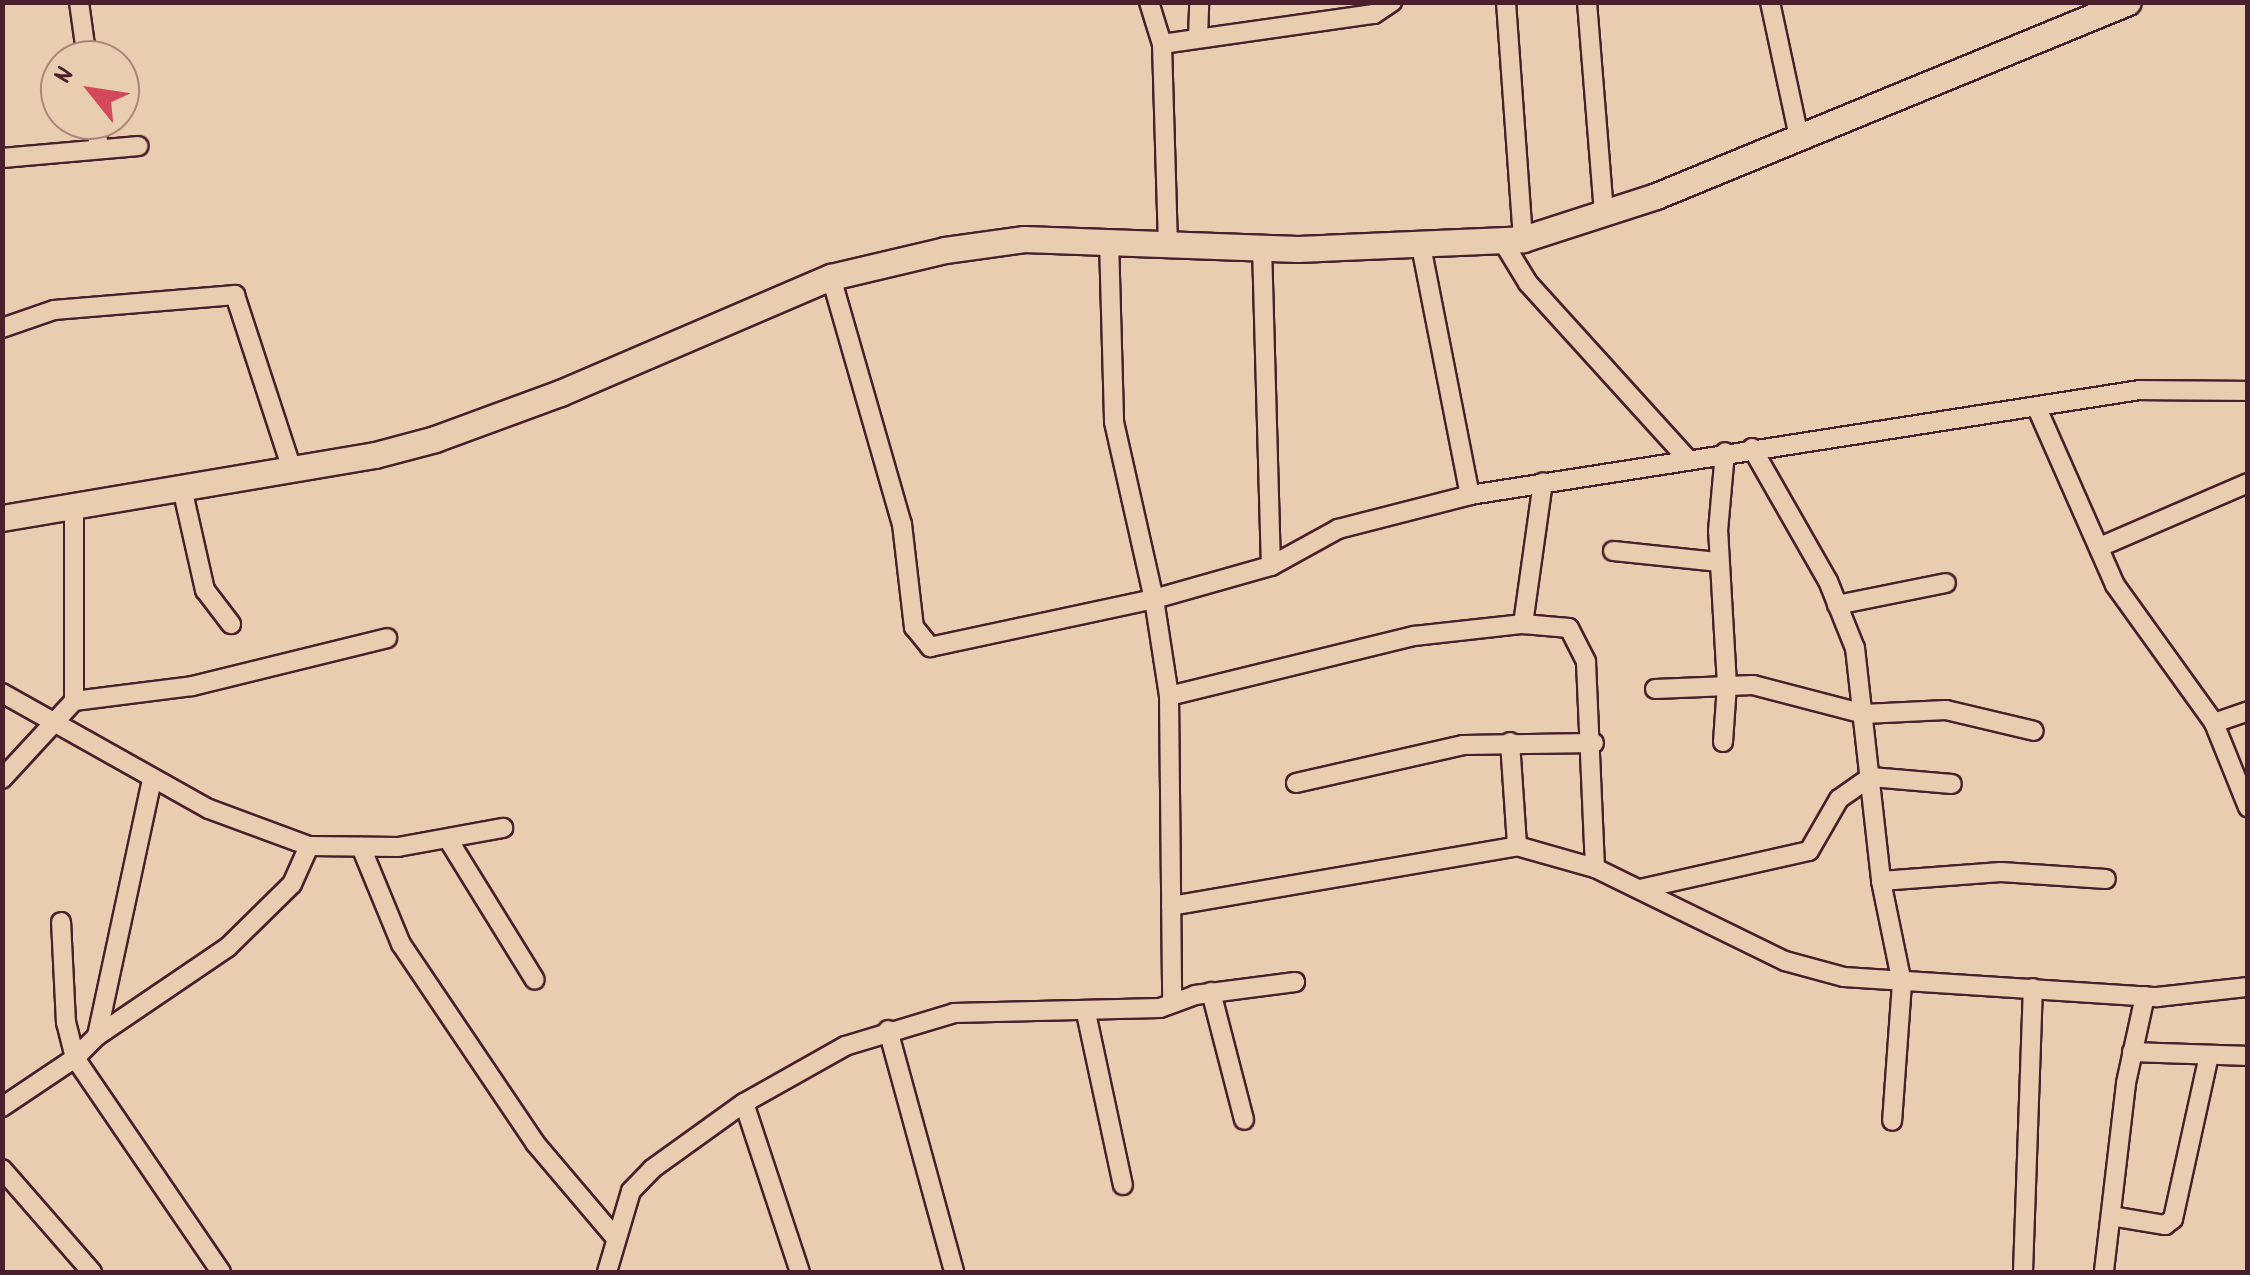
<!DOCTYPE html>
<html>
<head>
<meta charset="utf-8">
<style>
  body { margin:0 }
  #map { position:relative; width:2250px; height:1275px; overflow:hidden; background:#e9cdb0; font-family:Dekko,sans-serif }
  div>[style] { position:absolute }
  .roads { filter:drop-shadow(2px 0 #4a1f2b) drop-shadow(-2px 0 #4a1f2b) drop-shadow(0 2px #4a1f2b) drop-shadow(0 -2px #4a1f2b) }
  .minor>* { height:18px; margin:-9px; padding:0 9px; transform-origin:9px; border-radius:9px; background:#e9cdb0 }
  .secondary>* { height:25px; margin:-12.5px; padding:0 12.5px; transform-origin:12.5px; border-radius:12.5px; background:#e9cdb0 }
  span { translate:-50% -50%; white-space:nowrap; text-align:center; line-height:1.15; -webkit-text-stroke:8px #e9cdb0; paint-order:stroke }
  .frame { position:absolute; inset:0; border:5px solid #4a1f2b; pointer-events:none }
  .north { position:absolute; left:40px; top:40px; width:100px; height:100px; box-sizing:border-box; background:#e9cdb0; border:2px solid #a9877b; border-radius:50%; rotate:300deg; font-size:28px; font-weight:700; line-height:40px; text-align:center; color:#4a1f2b }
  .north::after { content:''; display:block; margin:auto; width:35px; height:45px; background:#d1495b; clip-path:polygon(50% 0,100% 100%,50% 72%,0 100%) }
</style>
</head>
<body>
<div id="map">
  <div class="roads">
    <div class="minor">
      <i style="left:79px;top:2px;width:59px;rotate:82.1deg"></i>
      <i style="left:1149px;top:2px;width:44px;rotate:72.8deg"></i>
      <i style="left:1162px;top:44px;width:197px;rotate:88.3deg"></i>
      <i style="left:1506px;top:2px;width:238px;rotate:85.9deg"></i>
      <i style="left:1587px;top:2px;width:211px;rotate:85.4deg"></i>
      <i style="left:1770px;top:2px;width:138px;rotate:77.9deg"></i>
      <i style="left:1198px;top:38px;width:36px;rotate:-88deg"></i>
      <i style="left:1162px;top:44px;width:214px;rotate:-8.1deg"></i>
      <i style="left:1374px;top:14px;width:22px;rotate:-34deg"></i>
      <i style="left:95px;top:120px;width:29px;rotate:82deg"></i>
      <i style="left:2px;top:158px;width:137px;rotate:-5deg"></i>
      <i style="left:1109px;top:240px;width:182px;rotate:88.4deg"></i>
      <i style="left:1114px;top:422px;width:181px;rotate:77.3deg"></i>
      <i style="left:1154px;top:599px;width:98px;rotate:81.2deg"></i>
      <i style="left:1169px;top:696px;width:307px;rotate:89.4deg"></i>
      <i style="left:1503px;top:242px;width:48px;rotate:58.6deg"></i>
      <i style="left:1528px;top:283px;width:235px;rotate:47.8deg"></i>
      <i style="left:1262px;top:246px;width:320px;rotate:88.4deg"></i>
      <i style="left:1421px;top:246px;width:254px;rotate:78.9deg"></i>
      <i style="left:831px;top:277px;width:257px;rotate:74deg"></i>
      <i style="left:902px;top:524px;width:104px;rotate:83.4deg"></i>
      <i style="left:914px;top:627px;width:26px;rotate:51deg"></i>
      <i style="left:930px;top:647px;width:229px;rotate:-12.1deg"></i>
      <i style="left:1154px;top:599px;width:122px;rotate:-15.8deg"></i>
      <i style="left:1271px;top:566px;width:77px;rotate:-28.9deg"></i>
      <i style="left:1338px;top:529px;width:136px;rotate:-14.4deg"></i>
      <i style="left:1470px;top:495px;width:678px;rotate:-8.91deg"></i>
      <i style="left:2140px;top:390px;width:108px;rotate:0.5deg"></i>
      <i style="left:2px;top:328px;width:55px;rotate:-19.1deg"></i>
      <i style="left:54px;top:310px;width:182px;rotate:-4.7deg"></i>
      <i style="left:235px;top:295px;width:183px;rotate:71.9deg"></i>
      <i style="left:2037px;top:408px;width:193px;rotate:66.2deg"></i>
      <i style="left:2115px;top:585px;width:170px;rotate:54.3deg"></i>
      <i style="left:2214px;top:723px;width:91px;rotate:68deg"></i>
      <i style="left:1752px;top:448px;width:153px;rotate:60.3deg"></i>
      <i style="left:1828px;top:581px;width:72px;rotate:68.1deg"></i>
      <i style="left:1855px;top:648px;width:234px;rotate:83.6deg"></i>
      <i style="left:1881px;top:881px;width:104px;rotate:78.4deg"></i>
      <i style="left:1902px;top:983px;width:138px;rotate:94.1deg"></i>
      <i style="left:182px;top:488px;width:105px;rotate:77.3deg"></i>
      <i style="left:205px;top:590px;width:43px;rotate:52.6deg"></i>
      <i style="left:2102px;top:546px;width:159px;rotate:-23.3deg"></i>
      <i style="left:1613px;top:551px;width:105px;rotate:6deg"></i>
      <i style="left:1837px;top:605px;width:111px;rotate:-11.4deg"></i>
      <i style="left:1523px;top:624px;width:143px;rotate:-82deg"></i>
      <i style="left:1655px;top:689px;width:98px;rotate:-2.3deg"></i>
      <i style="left:1753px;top:685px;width:115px;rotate:14.6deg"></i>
      <i style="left:1864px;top:714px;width:82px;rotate:-2.8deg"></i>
      <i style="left:1946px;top:710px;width:90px;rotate:13.4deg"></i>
      <i style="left:2px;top:693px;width:237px;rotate:29.3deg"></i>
      <i style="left:209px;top:809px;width:107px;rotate:20.3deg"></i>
      <i style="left:309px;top:846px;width:42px;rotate:114.1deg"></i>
      <i style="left:292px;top:884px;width:90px;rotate:135.5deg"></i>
      <i style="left:228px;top:947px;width:158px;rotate:145.8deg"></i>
      <i style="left:97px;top:1036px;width:262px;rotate:-77.9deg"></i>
      <i style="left:1169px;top:696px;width:252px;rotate:-13.8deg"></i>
      <i style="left:1414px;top:636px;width:110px;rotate:-6.3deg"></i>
      <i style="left:1523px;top:624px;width:46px;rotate:5deg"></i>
      <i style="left:1569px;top:628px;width:38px;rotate:63deg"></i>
      <i style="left:1586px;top:662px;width:206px;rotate:87.5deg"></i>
      <i style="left:74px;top:701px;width:119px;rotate:-7.2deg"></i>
      <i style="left:192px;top:686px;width:201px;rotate:-13.8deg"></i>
      <i style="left:2214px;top:723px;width:36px;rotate:-19deg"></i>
      <i style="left:1510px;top:742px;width:104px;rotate:86.1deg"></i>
      <i style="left:1723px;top:742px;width:57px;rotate:-86deg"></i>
      <i style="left:1727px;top:685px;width:154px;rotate:-93.3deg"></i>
      <i style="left:1718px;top:531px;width:79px;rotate:-84.9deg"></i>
      <i style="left:2px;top:779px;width:106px;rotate:-47.3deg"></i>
      <i style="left:74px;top:701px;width:194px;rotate:-90deg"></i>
      <i style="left:1296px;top:783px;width:171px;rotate:-12.8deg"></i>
      <i style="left:1463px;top:745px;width:131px;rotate:-0.9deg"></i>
      <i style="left:449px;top:841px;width:163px;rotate:58.3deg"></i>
      <i style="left:309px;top:846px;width:89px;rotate:0.6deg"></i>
      <i style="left:398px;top:847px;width:107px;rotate:-10.3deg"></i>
      <i style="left:361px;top:847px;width:105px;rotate:67.6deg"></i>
      <i style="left:401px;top:944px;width:240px;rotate:56deg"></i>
      <i style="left:535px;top:1143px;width:122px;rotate:49.7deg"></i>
      <i style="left:1881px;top:881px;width:120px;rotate:-4.3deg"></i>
      <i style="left:2001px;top:872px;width:105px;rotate:3.8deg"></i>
      <i style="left:1640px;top:889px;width:173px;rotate:-12.7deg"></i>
      <i style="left:1809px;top:851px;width:60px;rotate:-60deg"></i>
      <i style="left:1839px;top:799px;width:39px;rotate:-35deg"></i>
      <i style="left:1871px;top:777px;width:81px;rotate:4.9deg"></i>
      <i style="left:1171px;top:906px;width:351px;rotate:-9.8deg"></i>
      <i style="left:1517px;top:846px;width:81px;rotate:15.8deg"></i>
      <i style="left:1595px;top:868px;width:212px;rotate:26.1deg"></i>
      <i style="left:1785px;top:961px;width:61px;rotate:15.2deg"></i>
      <i style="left:1844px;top:977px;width:314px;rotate:3.7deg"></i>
      <i style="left:2157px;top:997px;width:92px;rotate:-6.3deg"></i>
      <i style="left:1211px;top:992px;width:132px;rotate:75.5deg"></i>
      <i style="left:1086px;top:1013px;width:176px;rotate:77.9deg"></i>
      <i style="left:888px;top:1030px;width:251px;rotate:74.7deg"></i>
      <i style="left:97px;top:1036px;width:31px;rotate:135deg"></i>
      <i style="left:75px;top:1058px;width:259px;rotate:55.7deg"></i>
      <i style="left:2132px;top:1052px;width:116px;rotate:2deg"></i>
      <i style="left:744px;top:1103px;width:178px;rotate:71.7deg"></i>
      <i style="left:2px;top:1107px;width:88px;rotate:-33.9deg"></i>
      <i style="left:75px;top:1058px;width:36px;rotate:-104deg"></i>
      <i style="left:66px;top:1023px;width:101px;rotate:-92.8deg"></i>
      <i style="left:2px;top:1169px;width:137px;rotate:48.9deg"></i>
      <i style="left:2111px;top:1216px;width:55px;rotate:9.5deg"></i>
      <i style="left:2165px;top:1225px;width:10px;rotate:-37deg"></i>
      <i style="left:2173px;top:1219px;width:168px;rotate:-77.6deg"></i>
      <i style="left:2104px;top:1271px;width:189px;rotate:-83.3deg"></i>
      <i style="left:2126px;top:1083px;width:89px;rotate:-77.7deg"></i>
      <i style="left:607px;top:1272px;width:84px;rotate:-73.5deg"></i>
      <i style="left:631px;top:1191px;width:30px;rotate:-46deg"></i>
      <i style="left:652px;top:1169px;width:113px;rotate:-35.7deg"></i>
      <i style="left:744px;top:1103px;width:116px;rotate:-29.4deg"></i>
      <i style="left:845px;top:1046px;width:114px;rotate:-16.8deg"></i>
      <i style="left:954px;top:1013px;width:206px;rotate:-1.4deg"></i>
      <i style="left:1160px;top:1008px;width:37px;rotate:-20deg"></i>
      <i style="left:1195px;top:995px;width:101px;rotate:-7.4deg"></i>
      <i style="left:2023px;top:1272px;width:284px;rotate:-88deg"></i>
    </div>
    <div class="secondary">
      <i style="left:2px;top:518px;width:378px;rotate:-9.6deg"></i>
      <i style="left:375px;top:455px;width:62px;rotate:-14.9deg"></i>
      <i style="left:435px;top:439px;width:133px;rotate:-20.2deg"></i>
      <i style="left:560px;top:393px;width:295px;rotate:-23.2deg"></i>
      <i style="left:831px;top:277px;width:117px;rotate:-13.3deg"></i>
      <i style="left:945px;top:250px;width:80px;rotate:-7.9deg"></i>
      <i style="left:1024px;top:239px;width:274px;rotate:2.1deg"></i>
      <i style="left:1298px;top:249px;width:225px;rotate:-2.5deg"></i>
      <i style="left:1523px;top:239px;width:140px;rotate:-17.9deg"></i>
      <i style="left:1656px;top:196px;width:510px;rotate:-22.34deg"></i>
    </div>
  </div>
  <div class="frame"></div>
  <div class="north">N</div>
</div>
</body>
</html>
